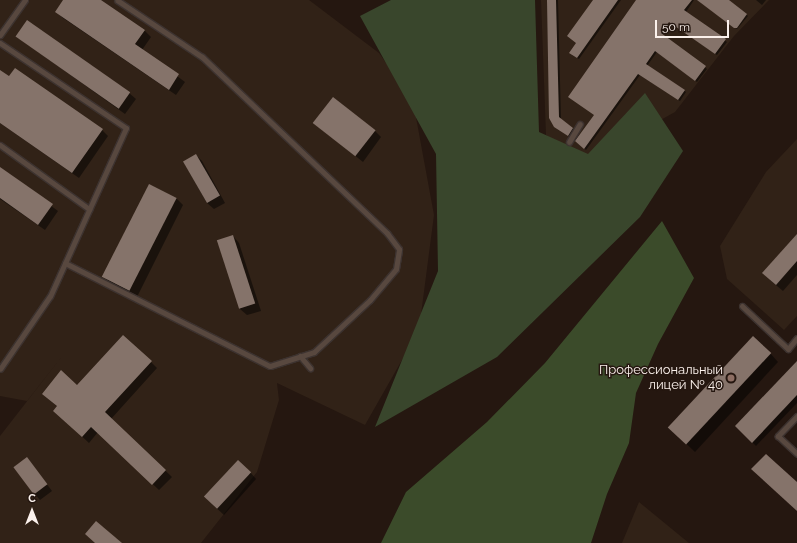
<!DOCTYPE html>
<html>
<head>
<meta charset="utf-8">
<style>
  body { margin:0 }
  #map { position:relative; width:797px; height:543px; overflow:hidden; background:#251710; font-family:Raleway,sans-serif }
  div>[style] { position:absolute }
  .industrial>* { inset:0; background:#312217 }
  .green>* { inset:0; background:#39462c }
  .forest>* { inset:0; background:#3b4b2a }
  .shadow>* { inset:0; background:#0007 }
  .building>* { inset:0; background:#85736a; transform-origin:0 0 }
  .roads { filter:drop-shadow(1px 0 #3d3330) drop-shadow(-1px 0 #3d3330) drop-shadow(0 1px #3d3330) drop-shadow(0 -1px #3d3330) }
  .service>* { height:5px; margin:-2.5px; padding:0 2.5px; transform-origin:2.5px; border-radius:2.5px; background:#58483f }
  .dots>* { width:11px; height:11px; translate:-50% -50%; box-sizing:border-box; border:2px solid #251710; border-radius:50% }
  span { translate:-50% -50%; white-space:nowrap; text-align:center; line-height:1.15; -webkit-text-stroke:3px #251710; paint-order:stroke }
  .poi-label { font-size:13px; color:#fbf1ec }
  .right { translate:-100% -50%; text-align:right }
  .north { position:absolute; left:12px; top:491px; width:40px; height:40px; -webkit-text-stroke:3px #251710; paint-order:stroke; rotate:0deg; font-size:11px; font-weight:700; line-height:16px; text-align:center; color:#fbf1ec }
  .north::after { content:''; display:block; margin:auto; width:14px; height:18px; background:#fbf1ec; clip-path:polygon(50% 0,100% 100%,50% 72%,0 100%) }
  .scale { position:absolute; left:655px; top:20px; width:74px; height:18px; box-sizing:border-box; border:2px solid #fbf1ec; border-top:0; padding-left:5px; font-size:12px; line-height:14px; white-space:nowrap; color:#fbf1ec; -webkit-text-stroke:3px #251710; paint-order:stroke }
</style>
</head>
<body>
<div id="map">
  <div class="industrial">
    <i style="clip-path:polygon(0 0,309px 0,379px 53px,413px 101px,434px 215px,419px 330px,365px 425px,277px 383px,279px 400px,257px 472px,201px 543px,0 543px,0 436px,63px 355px,27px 401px,0 396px)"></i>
    <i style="clip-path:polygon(541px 0,769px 0,734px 36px,675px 112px,583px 163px,546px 135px)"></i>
    <i style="clip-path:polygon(797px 139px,797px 316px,784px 330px,727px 279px,720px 246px,766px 172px)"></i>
    <i style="clip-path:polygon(639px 502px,689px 543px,622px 543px)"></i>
  </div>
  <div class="green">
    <i style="clip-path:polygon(391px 0,535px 0,539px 132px,588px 154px,645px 93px,683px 151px,640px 217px,497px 357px,375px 427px,438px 271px,436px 154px,360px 16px)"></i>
  </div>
  <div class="forest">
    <i style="clip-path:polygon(662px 221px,694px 278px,658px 344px,636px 393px,629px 443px,607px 494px,591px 543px,381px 543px,406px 492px,487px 422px,545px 363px)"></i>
  </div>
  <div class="shadow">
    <i style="clip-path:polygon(65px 0,100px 0,145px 31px,151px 37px,142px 50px,185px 82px,176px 95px,63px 18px,57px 12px)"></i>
    <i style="clip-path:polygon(548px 0,558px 0,561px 120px,574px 130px,570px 137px,557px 128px)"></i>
    <i style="clip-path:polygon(595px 0,621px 0,579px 59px,572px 55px)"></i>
    <i style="clip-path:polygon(637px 0,663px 0,666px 30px,662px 35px,707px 69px,697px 82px,657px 52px,647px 66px,686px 92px,680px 101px,640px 75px,586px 150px,576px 140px,595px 115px)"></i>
    <i style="clip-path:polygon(679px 0,694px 0,686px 12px,727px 42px,717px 55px,667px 20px)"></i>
    <i style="clip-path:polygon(698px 0,727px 0,748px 16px,737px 29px)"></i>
    <i style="clip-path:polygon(756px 0,766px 0,762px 5px)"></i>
    <i style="clip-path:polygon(16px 36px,129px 93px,136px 99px,125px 114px)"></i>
    <i style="clip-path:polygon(0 71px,102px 130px,108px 136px,79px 178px,0 123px)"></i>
    <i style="clip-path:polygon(314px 123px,375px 131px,381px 137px,363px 162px)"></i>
    <i style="clip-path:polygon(196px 155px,202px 161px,225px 203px,214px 209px,207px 203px,184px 162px)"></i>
    <i style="clip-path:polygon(0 168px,58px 211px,45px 230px,0 199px)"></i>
    <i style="clip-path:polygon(150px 185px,177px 199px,183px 205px,137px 297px,110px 283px,104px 277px)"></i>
    <i style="clip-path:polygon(797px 235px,797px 275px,783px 291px,770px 280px)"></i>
    <i style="clip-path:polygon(233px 236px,239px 243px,261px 311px,247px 315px,240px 309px,218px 241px)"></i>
    <i style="clip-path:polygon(770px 353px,778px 362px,695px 452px,678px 436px)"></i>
    <i style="clip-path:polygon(151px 362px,157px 368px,111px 419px,172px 477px,159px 490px,98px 432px,89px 443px,61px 417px,58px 407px,43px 394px,77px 386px)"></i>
    <i style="clip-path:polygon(797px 362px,797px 403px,756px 446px,736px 426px)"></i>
    <i style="clip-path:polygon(27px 458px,52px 491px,40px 500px,34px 493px)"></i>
    <i style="clip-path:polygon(250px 472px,256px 479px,224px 515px,212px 504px)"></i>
  </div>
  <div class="building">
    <i style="clip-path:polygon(63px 0,101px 0,145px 30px,135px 44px,179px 74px,169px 90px,55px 12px)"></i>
    <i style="clip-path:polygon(547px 0,556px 0,559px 117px,573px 128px,568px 136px,554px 127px,549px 118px)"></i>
    <i style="clip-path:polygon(593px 0,618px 0,577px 58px,569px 53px,576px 43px,567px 36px)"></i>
    <i style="clip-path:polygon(636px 0,692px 0,684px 10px,726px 39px,715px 54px,669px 22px,661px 33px,706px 66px,695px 81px,655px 51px,646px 64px,685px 90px,678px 100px,638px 74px,584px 149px,575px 141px,594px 115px,568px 97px)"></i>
    <i style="clip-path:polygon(697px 0,729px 0,747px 14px,737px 28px,734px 28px)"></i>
    <i style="left:27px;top:20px;width:126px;height:20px;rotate:35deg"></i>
    <i style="clip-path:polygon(15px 68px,103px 129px,72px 173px,0 123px,0 70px,9px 76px)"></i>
    <i style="left:333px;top:97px;width:54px;height:33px;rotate:38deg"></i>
    <i style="left:196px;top:154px;width:48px;height:15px;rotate:60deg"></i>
    <i style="clip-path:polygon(0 167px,53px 204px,38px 225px,0 198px)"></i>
    <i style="left:149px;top:184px;width:31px;height:104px;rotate:27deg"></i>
    <i style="clip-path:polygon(797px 234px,797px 261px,776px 285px,762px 273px)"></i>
    <i style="left:233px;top:235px;width:72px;height:17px;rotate:72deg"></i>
    <i style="clip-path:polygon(123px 335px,152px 361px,105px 412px,166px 470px,152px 485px,91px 427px,82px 437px,53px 411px,57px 406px,42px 394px,61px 370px,77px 385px)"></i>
    <i style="left:753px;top:336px;width:25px;height:125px;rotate:43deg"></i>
    <i style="clip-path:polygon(797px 361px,797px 395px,752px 443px,735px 426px)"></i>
    <i style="clip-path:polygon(766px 454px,797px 482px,797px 511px,751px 469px)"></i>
    <i style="left:27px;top:457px;width:34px;height:17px;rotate:53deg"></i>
    <i style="left:238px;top:460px;width:18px;height:50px;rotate:43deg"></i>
    <i style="clip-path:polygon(96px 521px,122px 543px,95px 543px,85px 534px)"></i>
  </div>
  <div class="roads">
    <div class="service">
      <i style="left:0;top:35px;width:43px;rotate:-54.5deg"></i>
      <i style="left:0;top:43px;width:152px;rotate:34deg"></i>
      <i style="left:126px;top:128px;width:184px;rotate:114.3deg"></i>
      <i style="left:50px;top:296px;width:88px;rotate:124.4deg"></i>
      <i style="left:569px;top:142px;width:21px;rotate:-59deg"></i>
      <i style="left:0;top:145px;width:110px;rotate:35.7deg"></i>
      <i style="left:65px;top:263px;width:229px;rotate:26.7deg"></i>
      <i style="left:270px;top:366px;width:46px;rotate:-17.7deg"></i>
      <i style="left:314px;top:352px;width:76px;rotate:-42.9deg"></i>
      <i style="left:370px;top:300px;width:40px;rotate:-50deg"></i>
      <i style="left:396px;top:269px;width:20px;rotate:-81deg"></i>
      <i style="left:399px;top:249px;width:20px;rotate:-127deg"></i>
      <i style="left:387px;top:233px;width:255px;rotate:-136.4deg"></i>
      <i style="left:202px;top:57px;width:102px;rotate:-146.2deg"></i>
      <i style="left:742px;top:306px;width:63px;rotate:43.1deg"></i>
      <i style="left:788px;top:349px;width:14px;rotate:-51deg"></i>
      <i style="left:300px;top:356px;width:16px;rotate:50deg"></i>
      <i style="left:797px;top:416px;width:28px;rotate:134deg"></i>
      <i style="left:778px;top:436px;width:26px;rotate:43deg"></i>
    </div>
  </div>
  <div class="dots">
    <i style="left:731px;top:378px;background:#8d6e63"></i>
  </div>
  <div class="poi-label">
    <span class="right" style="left:723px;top:378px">Профессиональный<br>лицей № 40</span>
  </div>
  <div class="north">С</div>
  <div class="scale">50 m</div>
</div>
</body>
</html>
